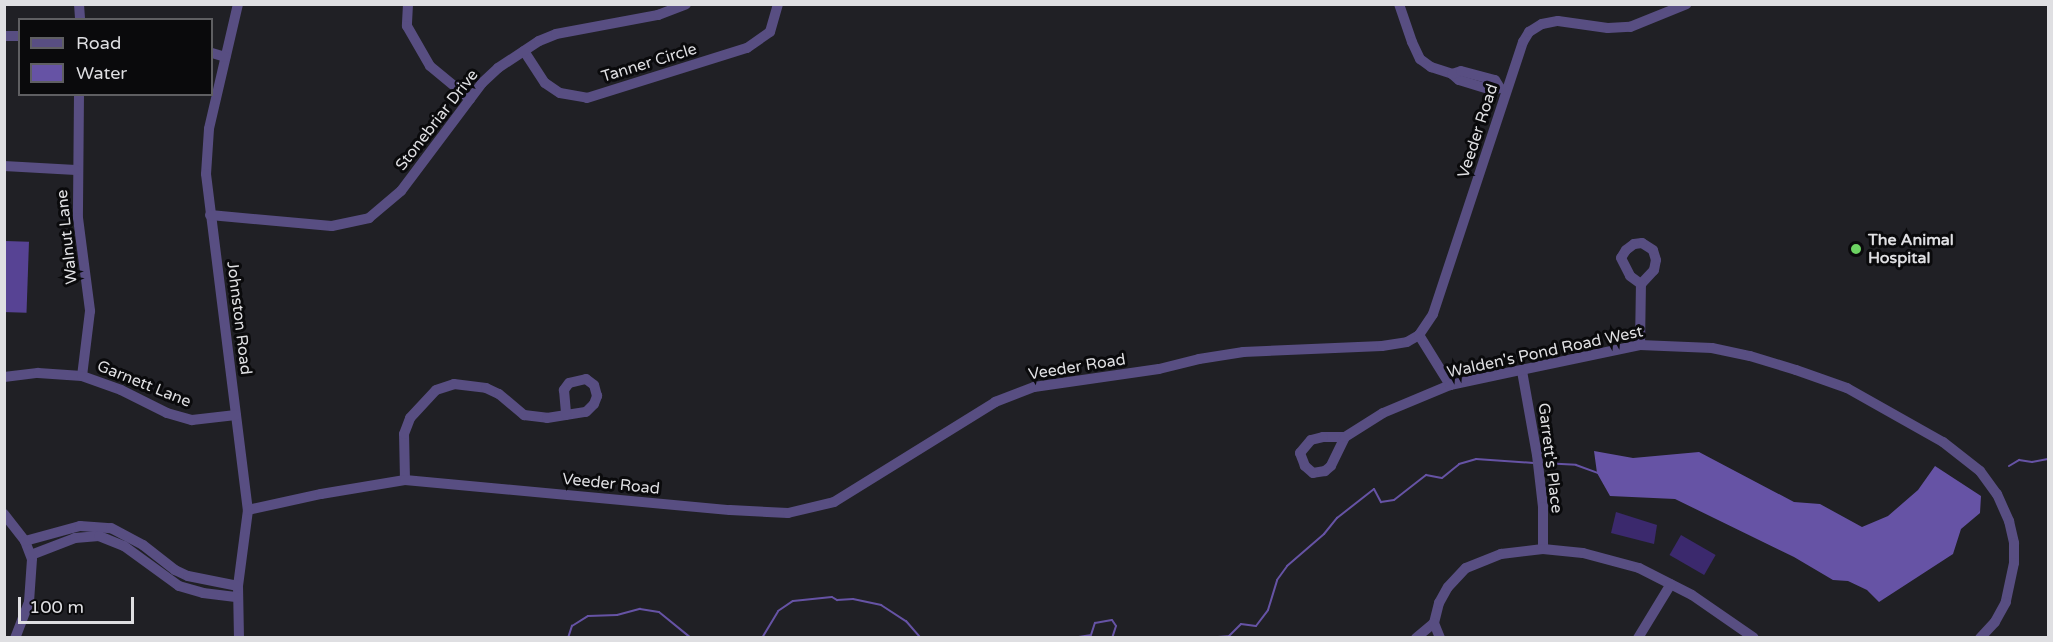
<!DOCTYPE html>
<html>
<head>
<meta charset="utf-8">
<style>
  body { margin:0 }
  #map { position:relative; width:2053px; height:642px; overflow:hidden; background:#202025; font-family:"Varela Round",sans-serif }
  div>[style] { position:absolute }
  .green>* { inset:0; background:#3b296d; transform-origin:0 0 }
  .forest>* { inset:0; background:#574394; transform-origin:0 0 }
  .water>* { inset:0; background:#6653a5 }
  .stream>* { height:2px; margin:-1px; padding:0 1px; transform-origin:1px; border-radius:1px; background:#6653a5 }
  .minor>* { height:10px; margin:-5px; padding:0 5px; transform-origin:5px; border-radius:5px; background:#584e82 }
  .dots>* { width:16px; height:16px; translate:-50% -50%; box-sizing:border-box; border:3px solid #0a0a0c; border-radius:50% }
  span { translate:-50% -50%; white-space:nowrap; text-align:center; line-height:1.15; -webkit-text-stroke:6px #0a0a0c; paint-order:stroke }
  .street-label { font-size:16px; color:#dfdfe2 }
  .poi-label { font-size:16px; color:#dfdfe2; font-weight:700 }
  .left { translate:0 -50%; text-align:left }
  .frame { position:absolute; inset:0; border:6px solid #dfdfe2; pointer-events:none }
  .legend { position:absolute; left:18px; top:18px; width:195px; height:78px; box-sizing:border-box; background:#0a0a0c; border:2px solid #5f5f62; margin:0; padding:8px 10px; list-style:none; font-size:18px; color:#dfdfe2 }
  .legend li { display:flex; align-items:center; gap:12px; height:30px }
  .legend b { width:30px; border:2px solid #5f5f62 }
  .scale { position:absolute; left:18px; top:597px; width:116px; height:27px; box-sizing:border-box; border:3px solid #dfdfe2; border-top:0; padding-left:8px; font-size:18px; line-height:21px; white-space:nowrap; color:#dfdfe2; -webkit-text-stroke:4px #0a0a0c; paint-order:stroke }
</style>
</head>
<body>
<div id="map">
  <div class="green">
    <i style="clip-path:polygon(1616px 512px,1657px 525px,1654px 544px,1611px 533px)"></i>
    <i style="left:1681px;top:535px;width:40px;height:23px;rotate:30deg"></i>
  </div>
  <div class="forest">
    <i style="left:5px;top:241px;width:24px;height:71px;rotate:2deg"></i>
  </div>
  <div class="water">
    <i style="clip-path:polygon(1594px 451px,1633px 458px,1699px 452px,1794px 502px,1820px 504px,1862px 527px,1888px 516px,1918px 490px,1935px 466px,1981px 496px,1980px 513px,1961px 529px,1953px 554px,1879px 602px,1867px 590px,1848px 581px,1833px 580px,1794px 557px,1675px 499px,1610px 496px,1597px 473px)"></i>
  </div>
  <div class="stream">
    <i style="left:1542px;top:463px;width:34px;rotate:3deg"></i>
    <i style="left:1576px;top:465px;width:23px;rotate:20deg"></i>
    <i style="left:2009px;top:466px;width:12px;rotate:-31deg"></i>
    <i style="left:2019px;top:460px;width:13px;rotate:9deg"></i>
    <i style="left:2032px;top:462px;width:16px;rotate:-11deg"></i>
    <i style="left:568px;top:638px;width:13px;rotate:-72deg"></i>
    <i style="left:572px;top:626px;width:19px;rotate:-32deg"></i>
    <i style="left:588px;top:616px;width:29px;rotate:-2deg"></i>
    <i style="left:617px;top:615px;width:24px;rotate:-15deg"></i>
    <i style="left:640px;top:609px;width:19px;rotate:9deg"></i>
    <i style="left:659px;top:612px;width:41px;rotate:39.1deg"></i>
    <i style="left:762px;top:638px;width:31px;rotate:-59deg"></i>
    <i style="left:778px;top:611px;width:18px;rotate:-34deg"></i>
    <i style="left:793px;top:601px;width:39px;rotate:-6deg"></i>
    <i style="left:832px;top:597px;width:6px;rotate:31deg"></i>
    <i style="left:837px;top:600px;width:16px;rotate:-4deg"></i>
    <i style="left:853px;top:599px;width:29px;rotate:12deg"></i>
    <i style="left:881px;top:605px;width:30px;rotate:33deg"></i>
    <i style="left:906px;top:621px;width:23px;rotate:49deg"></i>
    <i style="left:1072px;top:638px;width:18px;rotate:-9deg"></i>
    <i style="left:1090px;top:638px;width:16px;rotate:-72deg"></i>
    <i style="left:1095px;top:623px;width:17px;rotate:-10deg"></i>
    <i style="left:1112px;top:620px;width:7px;rotate:56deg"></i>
    <i style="left:1116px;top:626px;width:13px;rotate:108deg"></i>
    <i style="left:1203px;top:638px;width:26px;rotate:-4deg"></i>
    <i style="left:1229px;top:636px;width:17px;rotate:-45deg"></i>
    <i style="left:1241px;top:624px;width:15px;rotate:8deg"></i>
    <i style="left:1256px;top:626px;width:20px;rotate:-53deg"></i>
    <i style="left:1268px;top:610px;width:31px;rotate:-73deg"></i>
    <i style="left:1277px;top:580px;width:17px;rotate:-54deg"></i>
    <i style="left:1287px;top:566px;width:49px;rotate:-40.9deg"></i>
    <i style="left:1324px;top:534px;width:21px;rotate:-51deg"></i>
    <i style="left:1337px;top:518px;width:47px;rotate:-38.1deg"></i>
    <i style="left:1374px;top:489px;width:15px;rotate:62deg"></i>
    <i style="left:1381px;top:502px;width:13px;rotate:-9deg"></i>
    <i style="left:1394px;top:500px;width:41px;rotate:-38deg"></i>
    <i style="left:1426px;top:475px;width:16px;rotate:11deg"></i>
    <i style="left:1442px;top:478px;width:22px;rotate:-39deg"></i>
    <i style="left:1459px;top:464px;width:18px;rotate:-16deg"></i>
    <i style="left:1476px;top:459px;width:58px;rotate:3.9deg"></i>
  </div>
  <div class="minor">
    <i style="left:79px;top:4px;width:16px;rotate:86deg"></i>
    <i style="left:238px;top:4px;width:128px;rotate:103.1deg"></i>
    <i style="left:209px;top:129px;width:45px;rotate:93.8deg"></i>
    <i style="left:206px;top:174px;width:339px;rotate:82.9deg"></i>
    <i style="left:248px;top:510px;width:77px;rotate:97.5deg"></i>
    <i style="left:238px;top:586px;width:52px;rotate:88.9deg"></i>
    <i style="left:408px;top:4px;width:22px;rotate:93deg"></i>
    <i style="left:407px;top:26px;width:46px;rotate:60.1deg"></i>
    <i style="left:430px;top:66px;width:52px;rotate:39.5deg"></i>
    <i style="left:1399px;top:4px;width:40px;rotate:71.1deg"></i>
    <i style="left:1412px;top:42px;width:19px;rotate:65deg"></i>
    <i style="left:1420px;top:59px;width:14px;rotate:36deg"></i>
    <i style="left:1431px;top:67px;width:22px;rotate:18deg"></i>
    <i style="left:1452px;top:74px;width:9px;rotate:41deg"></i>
    <i style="left:1459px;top:80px;width:34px;rotate:17deg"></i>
    <i style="left:1492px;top:90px;width:8px;rotate:-14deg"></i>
    <i style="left:4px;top:36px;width:16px"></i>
    <i style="left:524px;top:51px;width:38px;rotate:57deg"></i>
    <i style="left:545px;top:83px;width:18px;rotate:34deg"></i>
    <i style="left:560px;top:93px;width:27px;rotate:10deg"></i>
    <i style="left:587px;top:98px;width:168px;rotate:-17.4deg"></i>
    <i style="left:747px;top:48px;width:28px;rotate:-35deg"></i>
    <i style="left:770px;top:32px;width:29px;rotate:-74deg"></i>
    <i style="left:212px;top:53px;width:14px;rotate:17deg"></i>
    <i style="left:1452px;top:74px;width:9px;rotate:-18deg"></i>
    <i style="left:1461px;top:71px;width:35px;rotate:15deg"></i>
    <i style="left:1495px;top:80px;width:9px;rotate:58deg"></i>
    <i style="left:79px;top:94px;width:124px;rotate:90.5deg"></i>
    <i style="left:78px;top:218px;width:94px;rotate:82.6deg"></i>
    <i style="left:90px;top:311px;width:65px;rotate:97deg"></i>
    <i style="left:4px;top:166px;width:72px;rotate:3.2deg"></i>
    <i style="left:210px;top:215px;width:122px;rotate:5.2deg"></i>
    <i style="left:332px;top:226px;width:38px;rotate:-12deg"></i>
    <i style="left:369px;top:218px;width:42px;rotate:-40.2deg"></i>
    <i style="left:401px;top:191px;width:135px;rotate:-53.1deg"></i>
    <i style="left:482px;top:83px;width:22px;rotate:-43deg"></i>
    <i style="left:498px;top:68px;width:49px;rotate:-33.4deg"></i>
    <i style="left:539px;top:41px;width:18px;rotate:-22deg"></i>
    <i style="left:556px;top:34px;width:104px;rotate:-10.6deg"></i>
    <i style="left:658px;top:15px;width:30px;rotate:-21deg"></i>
    <i style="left:1419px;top:335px;width:59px;rotate:58.2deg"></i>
    <i style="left:1640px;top:345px;width:61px;rotate:-89.1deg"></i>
    <i style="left:1641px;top:284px;width:19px;rotate:-47deg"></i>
    <i style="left:1654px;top:270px;width:10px;rotate:-79deg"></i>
    <i style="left:1656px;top:260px;width:10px;rotate:-107deg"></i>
    <i style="left:1653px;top:250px;width:13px;rotate:-148deg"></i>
    <i style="left:1642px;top:243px;width:8px;rotate:173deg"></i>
    <i style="left:1634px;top:244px;width:10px;rotate:143deg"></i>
    <i style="left:1626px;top:250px;width:9px;rotate:122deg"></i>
    <i style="left:1621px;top:258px;width:20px;rotate:63deg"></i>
    <i style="left:1630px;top:276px;width:14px;rotate:36deg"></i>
    <i style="left:1522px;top:371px;width:85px;rotate:79.9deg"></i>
    <i style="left:1537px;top:455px;width:52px;rotate:83.4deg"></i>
    <i style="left:1543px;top:507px;width:42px;rotate:90deg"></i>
    <i style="left:4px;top:377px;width:34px;rotate:-7deg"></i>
    <i style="left:38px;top:373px;width:44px;rotate:3.9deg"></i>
    <i style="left:82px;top:376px;width:41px;rotate:19.7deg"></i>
    <i style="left:121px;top:390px;width:51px;rotate:26.6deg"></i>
    <i style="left:167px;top:413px;width:26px;rotate:16deg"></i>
    <i style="left:192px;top:420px;width:44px;rotate:-6.5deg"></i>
    <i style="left:1323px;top:437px;width:22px"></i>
    <i style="left:1345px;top:437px;width:32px;rotate:116deg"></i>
    <i style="left:1331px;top:466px;width:8px;rotate:140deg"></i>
    <i style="left:1325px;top:471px;width:12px;rotate:171deg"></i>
    <i style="left:1313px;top:473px;width:11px;rotate:-139deg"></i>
    <i style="left:1305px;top:466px;width:14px;rotate:-111deg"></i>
    <i style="left:1300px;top:453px;width:17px;rotate:-50deg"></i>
    <i style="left:1311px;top:440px;width:12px;rotate:-14deg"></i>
    <i style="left:1345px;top:437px;width:45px;rotate:-32.3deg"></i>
    <i style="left:1383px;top:413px;width:73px;rotate:-22.7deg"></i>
    <i style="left:1450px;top:385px;width:194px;rotate:-11.9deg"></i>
    <i style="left:1640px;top:345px;width:72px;rotate:2.4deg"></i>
    <i style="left:1712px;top:348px;width:39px;rotate:12deg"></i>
    <i style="left:1750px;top:356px;width:48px;rotate:16.9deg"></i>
    <i style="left:1796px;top:370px;width:54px;rotate:19.4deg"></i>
    <i style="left:1847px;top:388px;width:110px;rotate:29.4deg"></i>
    <i style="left:1943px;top:442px;width:47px;rotate:38.1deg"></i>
    <i style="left:1980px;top:471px;width:29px;rotate:54deg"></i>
    <i style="left:1997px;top:494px;width:30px;rotate:66deg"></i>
    <i style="left:2009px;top:521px;width:23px;rotate:77deg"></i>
    <i style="left:2014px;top:543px;width:20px;rotate:90deg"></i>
    <i style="left:2014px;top:563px;width:40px;rotate:102deg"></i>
    <i style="left:2006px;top:602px;width:23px;rotate:119deg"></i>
    <i style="left:1995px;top:622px;width:22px;rotate:133deg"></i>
    <i style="left:405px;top:480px;width:46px;rotate:-91.2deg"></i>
    <i style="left:404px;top:434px;width:17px;rotate:-69deg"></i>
    <i style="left:410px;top:418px;width:38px;rotate:-47deg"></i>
    <i style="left:436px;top:390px;width:19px;rotate:-18deg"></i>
    <i style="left:454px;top:384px;width:32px;rotate:7deg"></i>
    <i style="left:486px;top:388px;width:14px;rotate:25deg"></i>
    <i style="left:499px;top:394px;width:33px;rotate:40deg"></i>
    <i style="left:524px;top:415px;width:23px;rotate:7deg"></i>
    <i style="left:547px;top:418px;width:39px;rotate:-9deg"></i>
    <i style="left:586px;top:412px;width:11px;rotate:-45deg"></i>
    <i style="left:594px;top:404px;width:9px;rotate:-69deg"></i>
    <i style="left:597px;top:396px;width:11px;rotate:-105deg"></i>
    <i style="left:594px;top:385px;width:10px;rotate:-143deg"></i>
    <i style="left:586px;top:379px;width:17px;rotate:167deg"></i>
    <i style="left:569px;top:383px;width:9px;rotate:126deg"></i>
    <i style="left:564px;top:390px;width:25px;rotate:85deg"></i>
    <i style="left:248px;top:510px;width:75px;rotate:-12.4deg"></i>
    <i style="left:321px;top:494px;width:85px;rotate:-9.5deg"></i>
    <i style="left:405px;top:480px;width:326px;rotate:5.3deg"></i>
    <i style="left:730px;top:510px;width:58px;rotate:3deg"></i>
    <i style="left:788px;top:513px;width:47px;rotate:-13.4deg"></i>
    <i style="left:834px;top:502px;width:190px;rotate:-31.8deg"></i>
    <i style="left:995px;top:402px;width:42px;rotate:-21deg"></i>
    <i style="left:1034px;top:387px;width:126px;rotate:-8.2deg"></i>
    <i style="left:1159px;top:369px;width:41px;rotate:-14deg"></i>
    <i style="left:1199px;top:359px;width:45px;rotate:-9deg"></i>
    <i style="left:1243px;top:352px;width:139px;rotate:-2.5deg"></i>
    <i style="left:1382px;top:346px;width:25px;rotate:-9deg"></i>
    <i style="left:1407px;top:342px;width:14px;rotate:-30deg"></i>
    <i style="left:1419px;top:335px;width:25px;rotate:-56deg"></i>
    <i style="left:1433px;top:314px;width:287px;rotate:-71.7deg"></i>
    <i style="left:1523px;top:42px;width:12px;rotate:-59deg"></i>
    <i style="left:1529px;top:32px;width:15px;rotate:-32deg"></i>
    <i style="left:1542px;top:24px;width:16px;rotate:-11deg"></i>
    <i style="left:1558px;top:21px;width:50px;rotate:8deg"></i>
    <i style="left:1608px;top:28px;width:22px;rotate:-3deg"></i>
    <i style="left:1630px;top:27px;width:61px;rotate:-22deg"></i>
    <i style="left:4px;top:514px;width:34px;rotate:52deg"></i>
    <i style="left:25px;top:541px;width:19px;rotate:69deg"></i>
    <i style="left:32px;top:559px;width:43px;rotate:94deg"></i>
    <i style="left:29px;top:602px;width:39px;rotate:111deg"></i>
    <i style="left:25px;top:541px;width:57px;rotate:-15.3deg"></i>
    <i style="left:80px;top:526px;width:31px;rotate:4deg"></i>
    <i style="left:111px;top:528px;width:36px;rotate:28deg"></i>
    <i style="left:143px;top:545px;width:41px;rotate:38deg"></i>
    <i style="left:175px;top:570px;width:14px;rotate:25deg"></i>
    <i style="left:188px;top:576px;width:51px;rotate:11.3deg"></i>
    <i style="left:31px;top:555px;width:47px;rotate:-21.1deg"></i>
    <i style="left:75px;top:538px;width:24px;rotate:-5deg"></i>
    <i style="left:99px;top:536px;width:27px;rotate:22deg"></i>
    <i style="left:124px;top:546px;width:68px;rotate:36deg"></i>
    <i style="left:179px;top:586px;width:25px;rotate:16deg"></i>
    <i style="left:203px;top:593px;width:35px;rotate:7deg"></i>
    <i style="left:1434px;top:623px;width:21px;rotate:-76deg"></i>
    <i style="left:1439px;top:603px;width:18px;rotate:-61deg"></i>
    <i style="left:1448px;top:587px;width:26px;rotate:-47deg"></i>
    <i style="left:1466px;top:568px;width:38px;rotate:-22deg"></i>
    <i style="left:1501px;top:554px;width:42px;rotate:-6.8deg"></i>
    <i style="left:1543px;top:549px;width:40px;rotate:5.7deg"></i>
    <i style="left:1583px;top:553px;width:58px;rotate:15deg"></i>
    <i style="left:1639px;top:568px;width:59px;rotate:27deg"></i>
    <i style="left:1692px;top:595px;width:75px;rotate:34.7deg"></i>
    <i style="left:1416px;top:638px;width:23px;rotate:-40deg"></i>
    <i style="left:1434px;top:623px;width:16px;rotate:68deg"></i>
    <i style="left:1638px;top:638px;width:63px;rotate:-58.6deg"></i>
  </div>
  <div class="dots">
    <i style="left:1856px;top:249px;background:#6cd362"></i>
  </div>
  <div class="street-label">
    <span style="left:649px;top:63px;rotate:-17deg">Tanner Circle</span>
    <span style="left:437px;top:120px;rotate:-52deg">Stonebriar Drive</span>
    <span style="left:1478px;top:131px;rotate:-72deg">Veeder Road</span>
    <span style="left:67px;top:237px;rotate:-96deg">Walnut Lane</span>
    <span style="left:239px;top:318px;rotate:83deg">Johnston Road</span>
    <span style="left:1545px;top:352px;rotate:-12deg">Walden's Pond Road West</span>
    <span style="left:1077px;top:367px;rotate:-9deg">Veeder Road</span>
    <span style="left:144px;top:384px;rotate:22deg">Garnett Lane</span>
    <span style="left:1550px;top:458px;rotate:83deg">Garrett's Place</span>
    <span style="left:611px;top:484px;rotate:6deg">Veeder Road</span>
  </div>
  <div class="poi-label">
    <span class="left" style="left:1868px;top:249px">The Animal<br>Hospital</span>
  </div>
  <div class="frame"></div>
  <ul class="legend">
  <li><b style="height:8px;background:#584e82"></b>Road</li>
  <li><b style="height:16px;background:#6653a5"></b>Water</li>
  </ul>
  <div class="scale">100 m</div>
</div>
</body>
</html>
